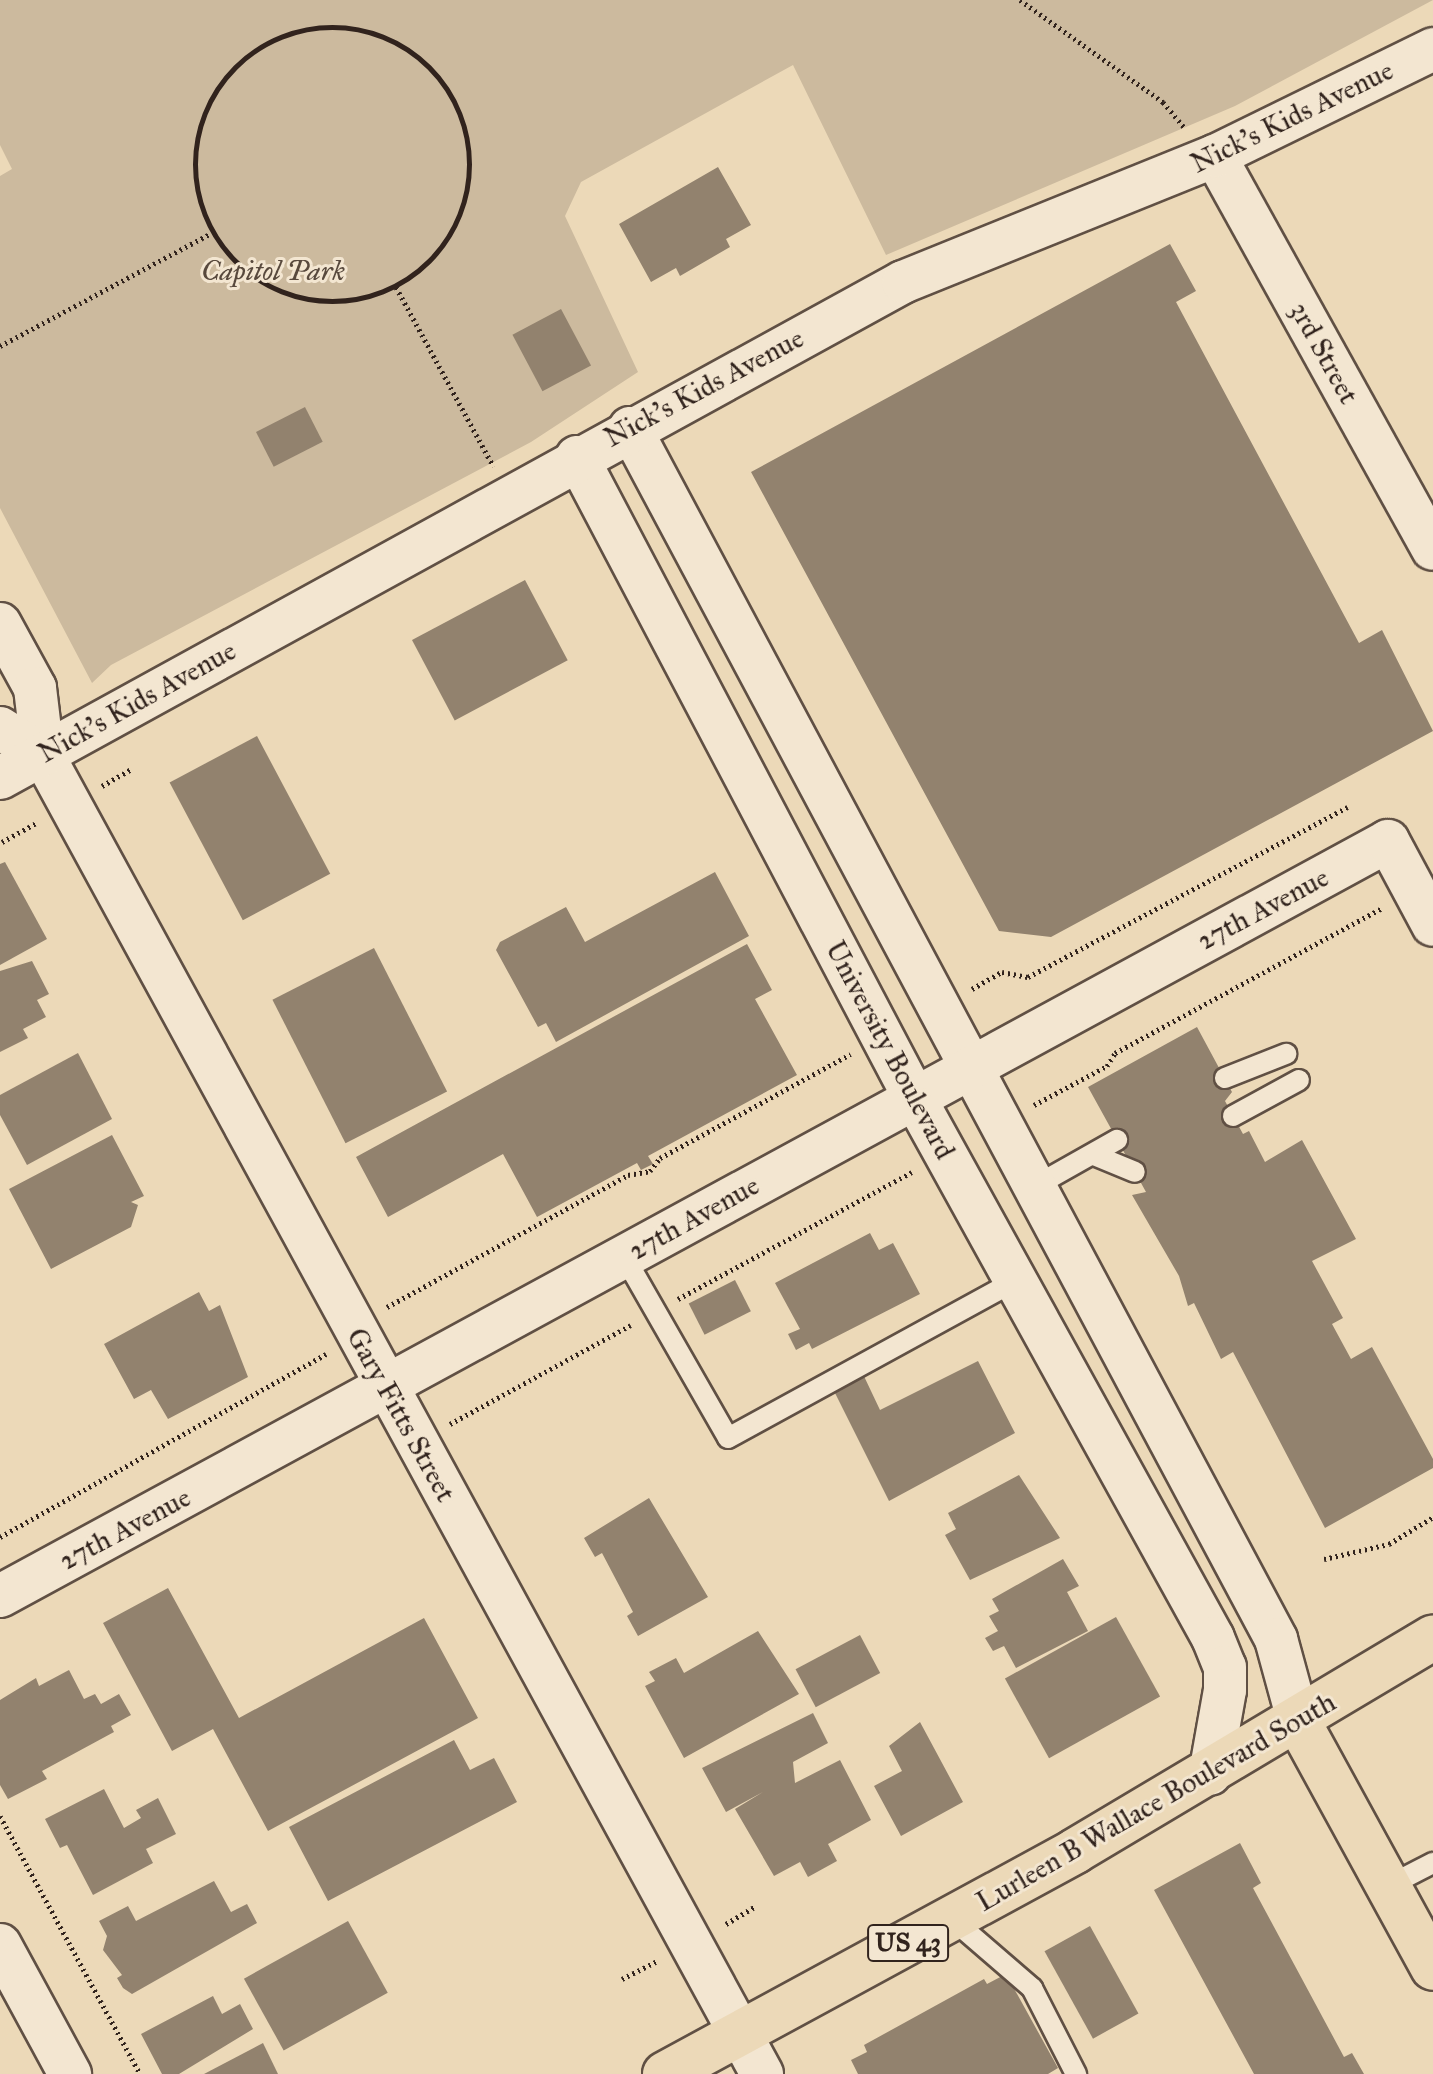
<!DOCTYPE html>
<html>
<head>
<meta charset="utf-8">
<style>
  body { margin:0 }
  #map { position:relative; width:1433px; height:2074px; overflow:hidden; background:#ecd9b8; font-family:"IM FELL Great Primer",serif }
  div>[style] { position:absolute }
  .green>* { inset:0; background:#ccba9e }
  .building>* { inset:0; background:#92826e; transform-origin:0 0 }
  .path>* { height:5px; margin-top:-2.5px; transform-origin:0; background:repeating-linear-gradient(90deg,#31231d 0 2px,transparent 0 6px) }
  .path>.ring { margin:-2.5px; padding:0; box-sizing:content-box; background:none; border:5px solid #31231d; border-radius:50% }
  .roads { filter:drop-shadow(2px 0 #605044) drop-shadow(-2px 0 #605044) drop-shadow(0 2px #605044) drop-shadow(0 -2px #605044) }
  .lane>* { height:20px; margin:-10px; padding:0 10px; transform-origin:10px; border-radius:10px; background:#f3e6d1 }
  .street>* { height:42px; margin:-21px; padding:0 21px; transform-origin:21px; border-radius:21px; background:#f3e6d1 }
  .primary>* { height:44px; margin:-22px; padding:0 22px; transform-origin:22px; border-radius:22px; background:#ecd9b8 }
  .highway>* { height:44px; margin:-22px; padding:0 22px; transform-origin:22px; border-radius:22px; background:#ecd9b8 }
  span { translate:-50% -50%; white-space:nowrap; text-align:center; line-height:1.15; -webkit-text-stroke:6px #f3e6d1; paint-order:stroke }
  .shield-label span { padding:2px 6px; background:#f3e6d1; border:2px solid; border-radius:6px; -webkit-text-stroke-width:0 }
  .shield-label { font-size:26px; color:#31231d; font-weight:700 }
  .street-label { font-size:28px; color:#31231d }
  .park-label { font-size:28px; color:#58493d; font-style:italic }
</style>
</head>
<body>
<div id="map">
  <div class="green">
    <i style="clip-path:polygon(0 0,1433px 0,1235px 106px,886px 255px,793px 65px,581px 182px,565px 216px,638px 372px,531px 442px,111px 665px,92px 683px,0 508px,0 176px,12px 169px,0 145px)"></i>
  </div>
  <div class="building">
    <i style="clip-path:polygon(718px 167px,751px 225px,726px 239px,730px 247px,680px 276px,676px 268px,651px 282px,619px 224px)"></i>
    <i style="clip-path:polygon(1170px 244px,1196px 291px,1176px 302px,1359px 643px,1382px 630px,1433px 731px,1051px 937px,999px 931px,751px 472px)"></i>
    <i style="left:561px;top:309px;width:64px;height:55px;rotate:62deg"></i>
    <i style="left:305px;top:407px;width:39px;height:55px;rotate:63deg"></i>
    <i style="left:525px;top:580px;width:91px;height:128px;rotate:62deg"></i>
    <i style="left:257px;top:736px;width:156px;height:99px;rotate:62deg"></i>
    <i style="clip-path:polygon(5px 862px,47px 939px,0 965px,0 864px)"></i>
    <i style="clip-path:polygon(715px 872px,749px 936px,556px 1042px,546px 1023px,538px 1027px,496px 950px,500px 942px,566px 907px,585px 942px)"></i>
    <i style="clip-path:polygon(747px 944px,772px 990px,755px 999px,797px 1075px,648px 1156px,653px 1164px,641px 1170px,637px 1163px,537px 1217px,503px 1154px,388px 1217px,356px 1157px)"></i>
    <i style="left:374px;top:948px;width:161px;height:114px;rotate:63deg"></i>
    <i style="clip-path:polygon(32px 961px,49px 994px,37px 1000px,46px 1017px,23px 1029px,28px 1038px,0 1052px,0 971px)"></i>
    <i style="clip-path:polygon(1197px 1027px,1232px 1092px,1225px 1101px,1243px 1134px,1249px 1131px,1265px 1162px,1302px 1140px,1356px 1239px,1312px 1261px,1343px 1318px,1332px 1324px,1351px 1359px,1372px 1347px,1433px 1459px,1433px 1468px,1325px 1528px,1233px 1352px,1221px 1359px,1194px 1303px,1188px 1306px,1179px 1276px,1132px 1195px,1146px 1192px,1088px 1087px)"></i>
    <i style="clip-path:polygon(78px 1053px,112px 1119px,27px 1165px,0 1115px,0 1095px)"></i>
    <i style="clip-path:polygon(112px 1135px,144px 1196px,131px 1202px,138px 1205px,131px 1227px,51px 1269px,9px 1189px)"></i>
    <i style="clip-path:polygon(870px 1233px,879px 1250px,893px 1243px,920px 1294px,812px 1349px,809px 1343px,796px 1350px,788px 1334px,800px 1329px,775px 1283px)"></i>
    <i style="left:735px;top:1280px;width:35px;height:52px;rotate:63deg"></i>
    <i style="clip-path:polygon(199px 1292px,209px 1311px,220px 1305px,248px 1377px,168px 1419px,151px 1390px,134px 1399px,104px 1344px)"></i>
    <i style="clip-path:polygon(978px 1361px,1015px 1433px,889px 1501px,833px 1389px,862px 1372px,880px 1410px)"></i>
    <i style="clip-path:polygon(1019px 1475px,1060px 1538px,970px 1580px,945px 1535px,956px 1529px,948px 1513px)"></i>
    <i style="clip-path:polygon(649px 1498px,708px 1597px,638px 1636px,627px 1616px,633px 1612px,602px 1553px,595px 1557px,584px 1538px)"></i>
    <i style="clip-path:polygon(1063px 1559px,1079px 1586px,1067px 1592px,1088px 1631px,1016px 1668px,1004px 1646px,993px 1651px,985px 1638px,998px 1631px,989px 1616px,999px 1611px,992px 1599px)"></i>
    <i style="clip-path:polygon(168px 1588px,239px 1718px,424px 1618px,478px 1718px,268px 1831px,213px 1729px,172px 1751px,103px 1623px)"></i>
    <i style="left:1116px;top:1617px;width:91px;height:127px;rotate:61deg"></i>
    <i style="clip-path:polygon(758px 1631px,799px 1694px,684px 1758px,645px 1686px,655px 1681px,649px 1672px,676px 1658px,684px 1673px)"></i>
    <i style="left:860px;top:1635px;width:43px;height:73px;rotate:62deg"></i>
    <i style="clip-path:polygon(69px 1670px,84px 1699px,95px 1694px,101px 1704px,119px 1694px,131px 1715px,111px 1726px,114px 1732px,42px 1771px,47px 1779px,8px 1799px,0 1785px,0 1700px,36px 1678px,39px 1686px)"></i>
    <i style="clip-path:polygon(813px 1713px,828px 1743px,793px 1762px,795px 1783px,840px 1760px,871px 1820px,828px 1844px,837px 1861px,808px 1877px,800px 1862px,774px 1876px,735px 1809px,763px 1792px,726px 1812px,702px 1768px)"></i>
    <i style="clip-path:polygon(920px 1722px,963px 1802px,901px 1836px,874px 1786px,902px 1771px,889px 1746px)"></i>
    <i style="clip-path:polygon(454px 1740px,470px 1770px,494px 1758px,517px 1802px,328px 1901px,289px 1827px)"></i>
    <i style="clip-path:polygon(104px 1789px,124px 1828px,141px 1818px,136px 1810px,158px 1798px,176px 1834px,146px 1849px,153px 1863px,93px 1895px,67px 1845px,60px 1848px,45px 1819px)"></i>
    <i style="clip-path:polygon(1240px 1843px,1261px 1883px,1253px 1888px,1344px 2057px,1352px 2053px,1364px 2074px,1254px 2074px,1154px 1890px)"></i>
    <i style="clip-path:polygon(214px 1881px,231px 1912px,247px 1904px,257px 1923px,132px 1994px,123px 1988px,117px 1978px,122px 1975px,103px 1950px,107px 1936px,99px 1921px,128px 1906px,136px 1921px)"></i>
    <i style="left:348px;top:1921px;width:82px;height:119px;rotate:61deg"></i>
    <i style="left:1090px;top:1926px;width:100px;height:52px;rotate:61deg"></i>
    <i style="clip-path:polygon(1006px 1974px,1058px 2068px,1048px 2074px,858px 2074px,851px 2060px,867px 2052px,864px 2045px,984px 1979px,987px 1984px)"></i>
    <i style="clip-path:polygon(213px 1996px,222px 2014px,240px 2004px,253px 2029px,179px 2074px,162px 2074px,141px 2034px)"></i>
    <i style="clip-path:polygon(263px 2043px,278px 2074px,204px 2074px)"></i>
  </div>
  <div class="path">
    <i style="left:1020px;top:0;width:176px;rotate:35.5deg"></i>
    <i style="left:1163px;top:102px;width:34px;rotate:50deg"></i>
    <i class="ring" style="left:195px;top:27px;width:269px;height:269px"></i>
    <i style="left:396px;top:287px;width:204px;rotate:61.5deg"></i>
    <i style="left:0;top:346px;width:240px;rotate:-28.1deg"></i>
    <i style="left:102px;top:786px;width:34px;rotate:-30deg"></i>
    <i style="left:2px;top:842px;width:41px;rotate:-29.1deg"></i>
    <i style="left:972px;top:989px;width:34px;rotate:-30deg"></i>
    <i style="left:1002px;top:972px;width:26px;rotate:11deg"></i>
    <i style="left:1028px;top:977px;width:362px;rotate:-28deg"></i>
    <i style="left:1034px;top:1105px;width:83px;rotate:-28.1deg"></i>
    <i style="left:1107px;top:1066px;width:15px;rotate:-58deg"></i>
    <i style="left:1115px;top:1053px;width:304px;rotate:-28.5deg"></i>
    <i style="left:678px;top:1299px;width:266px;rotate:-28.5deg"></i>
    <i style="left:387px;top:1307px;width:275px;rotate:-28.7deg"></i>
    <i style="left:628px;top:1175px;width:22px;rotate:-10deg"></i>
    <i style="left:650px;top:1171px;width:16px;rotate:-52deg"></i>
    <i style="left:660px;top:1158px;width:217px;rotate:-28.6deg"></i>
    <i style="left:450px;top:1424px;width:206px;rotate:-28.7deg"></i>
    <i style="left:0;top:1537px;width:374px;rotate:-29.3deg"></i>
    <i style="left:1324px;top:1559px;width:67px;rotate:-13deg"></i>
    <i style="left:1389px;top:1544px;width:52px;rotate:-31.5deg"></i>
    <i style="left:0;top:1816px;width:294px;rotate:61.5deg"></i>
    <i style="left:726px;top:1924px;width:33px;rotate:-31deg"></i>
    <i style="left:622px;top:1979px;width:39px;rotate:-27deg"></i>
  </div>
  <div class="roads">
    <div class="lane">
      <i style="left:1225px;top:1078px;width:66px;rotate:-21.5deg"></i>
      <i style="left:1233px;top:1116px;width:75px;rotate:-28.6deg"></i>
      <i style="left:1094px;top:1155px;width:44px;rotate:22.5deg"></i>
      <i style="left:1037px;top:1185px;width:92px;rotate:-29.4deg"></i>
      <i style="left:625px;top:1258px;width:207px;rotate:60.2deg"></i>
      <i style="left:728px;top:1438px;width:327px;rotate:-28.7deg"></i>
      <i style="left:1388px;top:1886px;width:51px;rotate:-27.1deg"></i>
      <i style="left:952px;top:1919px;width:106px;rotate:40.8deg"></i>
      <i style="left:1032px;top:1988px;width:97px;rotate:62.9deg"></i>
    </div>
    <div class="street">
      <i style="left:1215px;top:156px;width:449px;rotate:61deg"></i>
      <i style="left:630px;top:428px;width:1373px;rotate:61.92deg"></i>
      <i style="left:1276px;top:1639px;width:87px;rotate:74.7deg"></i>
      <i style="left:577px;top:457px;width:721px;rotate:62.23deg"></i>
      <i style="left:913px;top:1095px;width:620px;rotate:61.08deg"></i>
      <i style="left:1213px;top:1638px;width:31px;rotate:68deg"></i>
      <i style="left:1225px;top:1667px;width:23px;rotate:90deg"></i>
      <i style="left:1225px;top:1690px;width:85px;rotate:100.1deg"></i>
      <i style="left:0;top:624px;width:73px;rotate:61.3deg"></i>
      <i style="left:35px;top:688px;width:67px;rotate:83.2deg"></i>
      <i style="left:43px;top:755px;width:1502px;rotate:61.4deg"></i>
      <i style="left:0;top:728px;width:51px;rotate:32.1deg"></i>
      <i style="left:0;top:778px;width:1030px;rotate:-28.78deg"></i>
      <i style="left:903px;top:282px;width:336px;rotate:-22deg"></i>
      <i style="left:1215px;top:156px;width:243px;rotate:-26.1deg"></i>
      <i style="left:0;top:1596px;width:1580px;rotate:-28.54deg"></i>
      <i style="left:1388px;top:841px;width:95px;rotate:61.8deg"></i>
      <i style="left:0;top:1945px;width:147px;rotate:61.5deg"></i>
    </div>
    <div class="primary">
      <i style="left:1299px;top:1723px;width:279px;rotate:61.3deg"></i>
    </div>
    <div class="highway">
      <i style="left:665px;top:2074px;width:467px;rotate:-28.5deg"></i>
      <i style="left:1075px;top:1851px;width:417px;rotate:-30.8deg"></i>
    </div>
  </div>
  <div class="shield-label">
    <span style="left:908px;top:1943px">US 43</span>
  </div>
  <div class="street-label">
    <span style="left:1292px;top:117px;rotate:-26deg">Nick's Kids Avenue</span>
    <span style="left:1324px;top:353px;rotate:61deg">3rd Street</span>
    <span style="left:704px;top:388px;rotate:-28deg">Nick's Kids Avenue</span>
    <span style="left:137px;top:702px;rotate:-29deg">Nick's Kids Avenue</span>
    <span style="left:1263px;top:909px;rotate:-28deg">27th Avenue</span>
    <span style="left:890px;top:1050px;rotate:62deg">University Boulevard</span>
    <span style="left:694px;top:1218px;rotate:-29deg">27th Avenue</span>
    <span style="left:401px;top:1415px;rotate:61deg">Gary Fitts Street</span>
    <span style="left:125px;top:1529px;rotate:-28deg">27th Avenue</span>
    <span style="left:1156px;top:1802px;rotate:-30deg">Lurleen B Wallace Boulevard South</span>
  </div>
  <div class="park-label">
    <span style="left:273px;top:271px">Capitol Park</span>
  </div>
</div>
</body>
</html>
